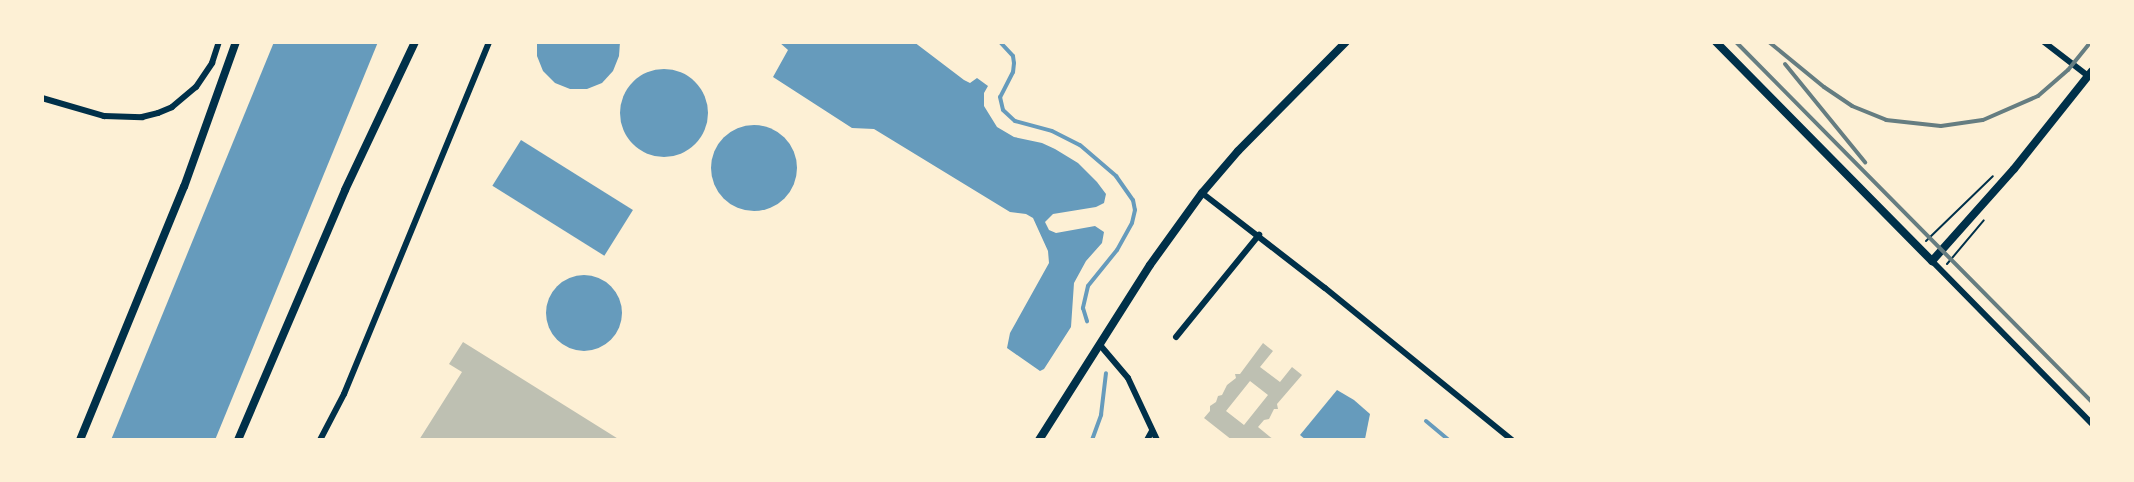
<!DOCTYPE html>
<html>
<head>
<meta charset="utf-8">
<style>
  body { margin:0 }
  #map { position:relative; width:2134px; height:482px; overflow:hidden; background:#fdf0d5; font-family:"Open Sans",sans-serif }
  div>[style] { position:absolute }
  .water>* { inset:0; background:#669bbc; transform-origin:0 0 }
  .round { border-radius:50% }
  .stream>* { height:4px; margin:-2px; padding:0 2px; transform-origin:2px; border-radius:2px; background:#669bbc }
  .building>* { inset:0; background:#bec0b2 }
  .path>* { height:2px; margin:-1px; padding:0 1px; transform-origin:1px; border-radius:1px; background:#003049 }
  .minor>* { height:6px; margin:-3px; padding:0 3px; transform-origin:3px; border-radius:3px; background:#003049 }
  .tertiary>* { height:8px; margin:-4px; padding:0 4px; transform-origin:4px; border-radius:4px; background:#003049 }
  .rail>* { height:4px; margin:-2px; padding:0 2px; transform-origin:2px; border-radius:2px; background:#657d81 }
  span { translate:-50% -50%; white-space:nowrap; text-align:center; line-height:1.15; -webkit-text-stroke:6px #fdf0d5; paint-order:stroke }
  .frame { position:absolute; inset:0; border:44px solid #fdf0d5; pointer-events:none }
</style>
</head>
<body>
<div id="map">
  <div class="water">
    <i style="clip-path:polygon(274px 42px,378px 42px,215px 440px,111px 440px)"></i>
    <i style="clip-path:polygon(537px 42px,620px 42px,619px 56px,613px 71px,602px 83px,587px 89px,570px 89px,555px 83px,543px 71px,537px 56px)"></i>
    <i style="clip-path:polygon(779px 42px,914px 42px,964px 80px,970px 83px,977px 78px,988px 86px,984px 93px,984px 106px,997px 127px,1014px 137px,1042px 143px,1055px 149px,1078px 163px,1097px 182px,1106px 194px,1104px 203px,1096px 207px,1053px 214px,1045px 222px,1049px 230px,1056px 233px,1095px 226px,1104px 232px,1102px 243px,1086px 261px,1074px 283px,1071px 327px,1044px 369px,1040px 371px,1007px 348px,1010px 333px,1049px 263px,1048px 251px,1033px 218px,1026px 214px,1010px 212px,874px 129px,852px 128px,773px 77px,788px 50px)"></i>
    <i class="round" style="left:620px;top:69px;width:88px;height:88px"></i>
    <i class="round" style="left:711px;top:125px;width:86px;height:86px"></i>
    <i style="left:521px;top:140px;width:132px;height:54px;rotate:32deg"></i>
    <i class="round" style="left:546px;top:275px;width:76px;height:76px"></i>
    <i style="clip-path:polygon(1337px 390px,1354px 400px,1370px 414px,1365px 439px,1306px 440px,1300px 435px)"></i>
  </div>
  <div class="stream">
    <i style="left:1000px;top:42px;width:19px;rotate:47deg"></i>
    <i style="left:1013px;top:56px;width:7px;rotate:82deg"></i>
    <i style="left:1014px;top:63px;width:9px;rotate:96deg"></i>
    <i style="left:1013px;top:72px;width:28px;rotate:117deg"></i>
    <i style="left:1000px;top:97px;width:13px;rotate:77deg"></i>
    <i style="left:1003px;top:110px;width:16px;rotate:43deg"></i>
    <i style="left:1015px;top:121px;width:38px;rotate:15deg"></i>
    <i style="left:1052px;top:131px;width:31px;rotate:27deg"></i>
    <i style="left:1080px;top:145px;width:48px;rotate:40.7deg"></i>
    <i style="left:1116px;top:176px;width:29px;rotate:55deg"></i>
    <i style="left:1133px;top:200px;width:10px;rotate:79deg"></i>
    <i style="left:1135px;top:210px;width:13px;rotate:103deg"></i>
    <i style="left:1132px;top:223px;width:31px;rotate:119deg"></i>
    <i style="left:1117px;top:250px;width:46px;rotate:128.9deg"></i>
    <i style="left:1088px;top:286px;width:23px;rotate:103deg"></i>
    <i style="left:1083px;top:308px;width:14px;rotate:73deg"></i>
    <i style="left:1426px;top:421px;width:30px;rotate:40deg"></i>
    <i style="left:1092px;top:440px;width:27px;rotate:-70deg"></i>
    <i style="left:1101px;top:415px;width:42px;rotate:-83.2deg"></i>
  </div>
  <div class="building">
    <i style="clip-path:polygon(463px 342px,620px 440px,419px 440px,462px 372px,449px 364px)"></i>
    <i style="clip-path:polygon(evenodd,1263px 343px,1273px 351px,1260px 367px,1280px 382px,1292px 367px,1302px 375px,1277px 404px,1278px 409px,1274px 409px,1269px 419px,1264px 420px,1258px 427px,1274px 440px,1232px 440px,1204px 418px,1210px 411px,1210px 406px,1216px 402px,1218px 396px,1222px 395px,1227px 385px,1236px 378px,1235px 374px,1240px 374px,1263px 343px,1250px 381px,1268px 395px,1244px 425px,1226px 411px,1250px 381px)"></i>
  </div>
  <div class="path">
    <i style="left:1926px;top:241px;width:93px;rotate:-44.1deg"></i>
    <i style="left:1947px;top:264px;width:57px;rotate:-49.9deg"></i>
  </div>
  <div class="minor">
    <i style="left:2044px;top:42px;width:56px;rotate:37.7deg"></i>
    <i style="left:42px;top:98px;width:65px;rotate:16.2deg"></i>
    <i style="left:104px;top:116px;width:38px;rotate:2deg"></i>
    <i style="left:142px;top:117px;width:16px;rotate:-14deg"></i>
    <i style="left:158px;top:113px;width:15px;rotate:-23deg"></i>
    <i style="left:172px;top:107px;width:31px;rotate:-40deg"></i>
    <i style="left:196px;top:87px;width:29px;rotate:-56deg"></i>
    <i style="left:212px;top:63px;width:22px;rotate:-72deg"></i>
    <i style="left:1202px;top:193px;width:155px;rotate:37.7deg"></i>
    <i style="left:1325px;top:288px;width:241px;rotate:39.1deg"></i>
    <i style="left:1932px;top:261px;width:228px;rotate:45.5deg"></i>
    <i style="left:1176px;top:337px;width:132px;rotate:-50.9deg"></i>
    <i style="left:1100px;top:345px;width:43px;rotate:49.7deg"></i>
    <i style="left:1128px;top:378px;width:68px;rotate:64.9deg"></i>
    <i style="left:320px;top:440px;width:52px;rotate:-62.4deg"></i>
    <i style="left:344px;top:394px;width:381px;rotate:-67.6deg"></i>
    <i style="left:1147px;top:440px;width:10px;rotate:-61deg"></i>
  </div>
  <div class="tertiary">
    <i style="left:1716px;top:42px;width:308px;rotate:45.4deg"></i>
    <i style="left:1932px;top:261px;width:123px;rotate:-48.3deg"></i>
    <i style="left:2014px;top:169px;width:125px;rotate:-51.5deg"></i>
    <i style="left:80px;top:440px;width:274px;rotate:-67.7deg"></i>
    <i style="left:184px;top:187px;width:154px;rotate:-70.3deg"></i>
    <i style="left:238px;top:440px;width:272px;rotate:-66.8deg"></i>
    <i style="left:345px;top:190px;width:164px;rotate:-64.7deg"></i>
    <i style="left:1039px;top:440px;width:207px;rotate:-57.6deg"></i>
    <i style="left:1150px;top:265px;width:89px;rotate:-54.2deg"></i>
    <i style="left:1202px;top:193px;width:55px;rotate:-49.4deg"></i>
    <i style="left:1238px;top:151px;width:153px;rotate:-45.3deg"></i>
  </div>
  <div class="rail">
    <i style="left:1736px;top:42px;width:506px;rotate:45.32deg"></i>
    <i style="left:1769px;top:42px;width:71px;rotate:39.3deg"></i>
    <i style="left:1824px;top:87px;width:34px;rotate:34deg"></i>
    <i style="left:1852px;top:106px;width:37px;rotate:22deg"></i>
    <i style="left:1886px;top:120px;width:55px;rotate:6.2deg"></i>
    <i style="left:1941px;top:126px;width:42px;rotate:-8.1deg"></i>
    <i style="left:1983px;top:120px;width:60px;rotate:-23.6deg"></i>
    <i style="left:2038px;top:96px;width:40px;rotate:-41deg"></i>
    <i style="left:2068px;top:70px;width:36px;rotate:-51deg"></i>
    <i style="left:1785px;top:64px;width:127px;rotate:50.8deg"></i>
  </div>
  <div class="frame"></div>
</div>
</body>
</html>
